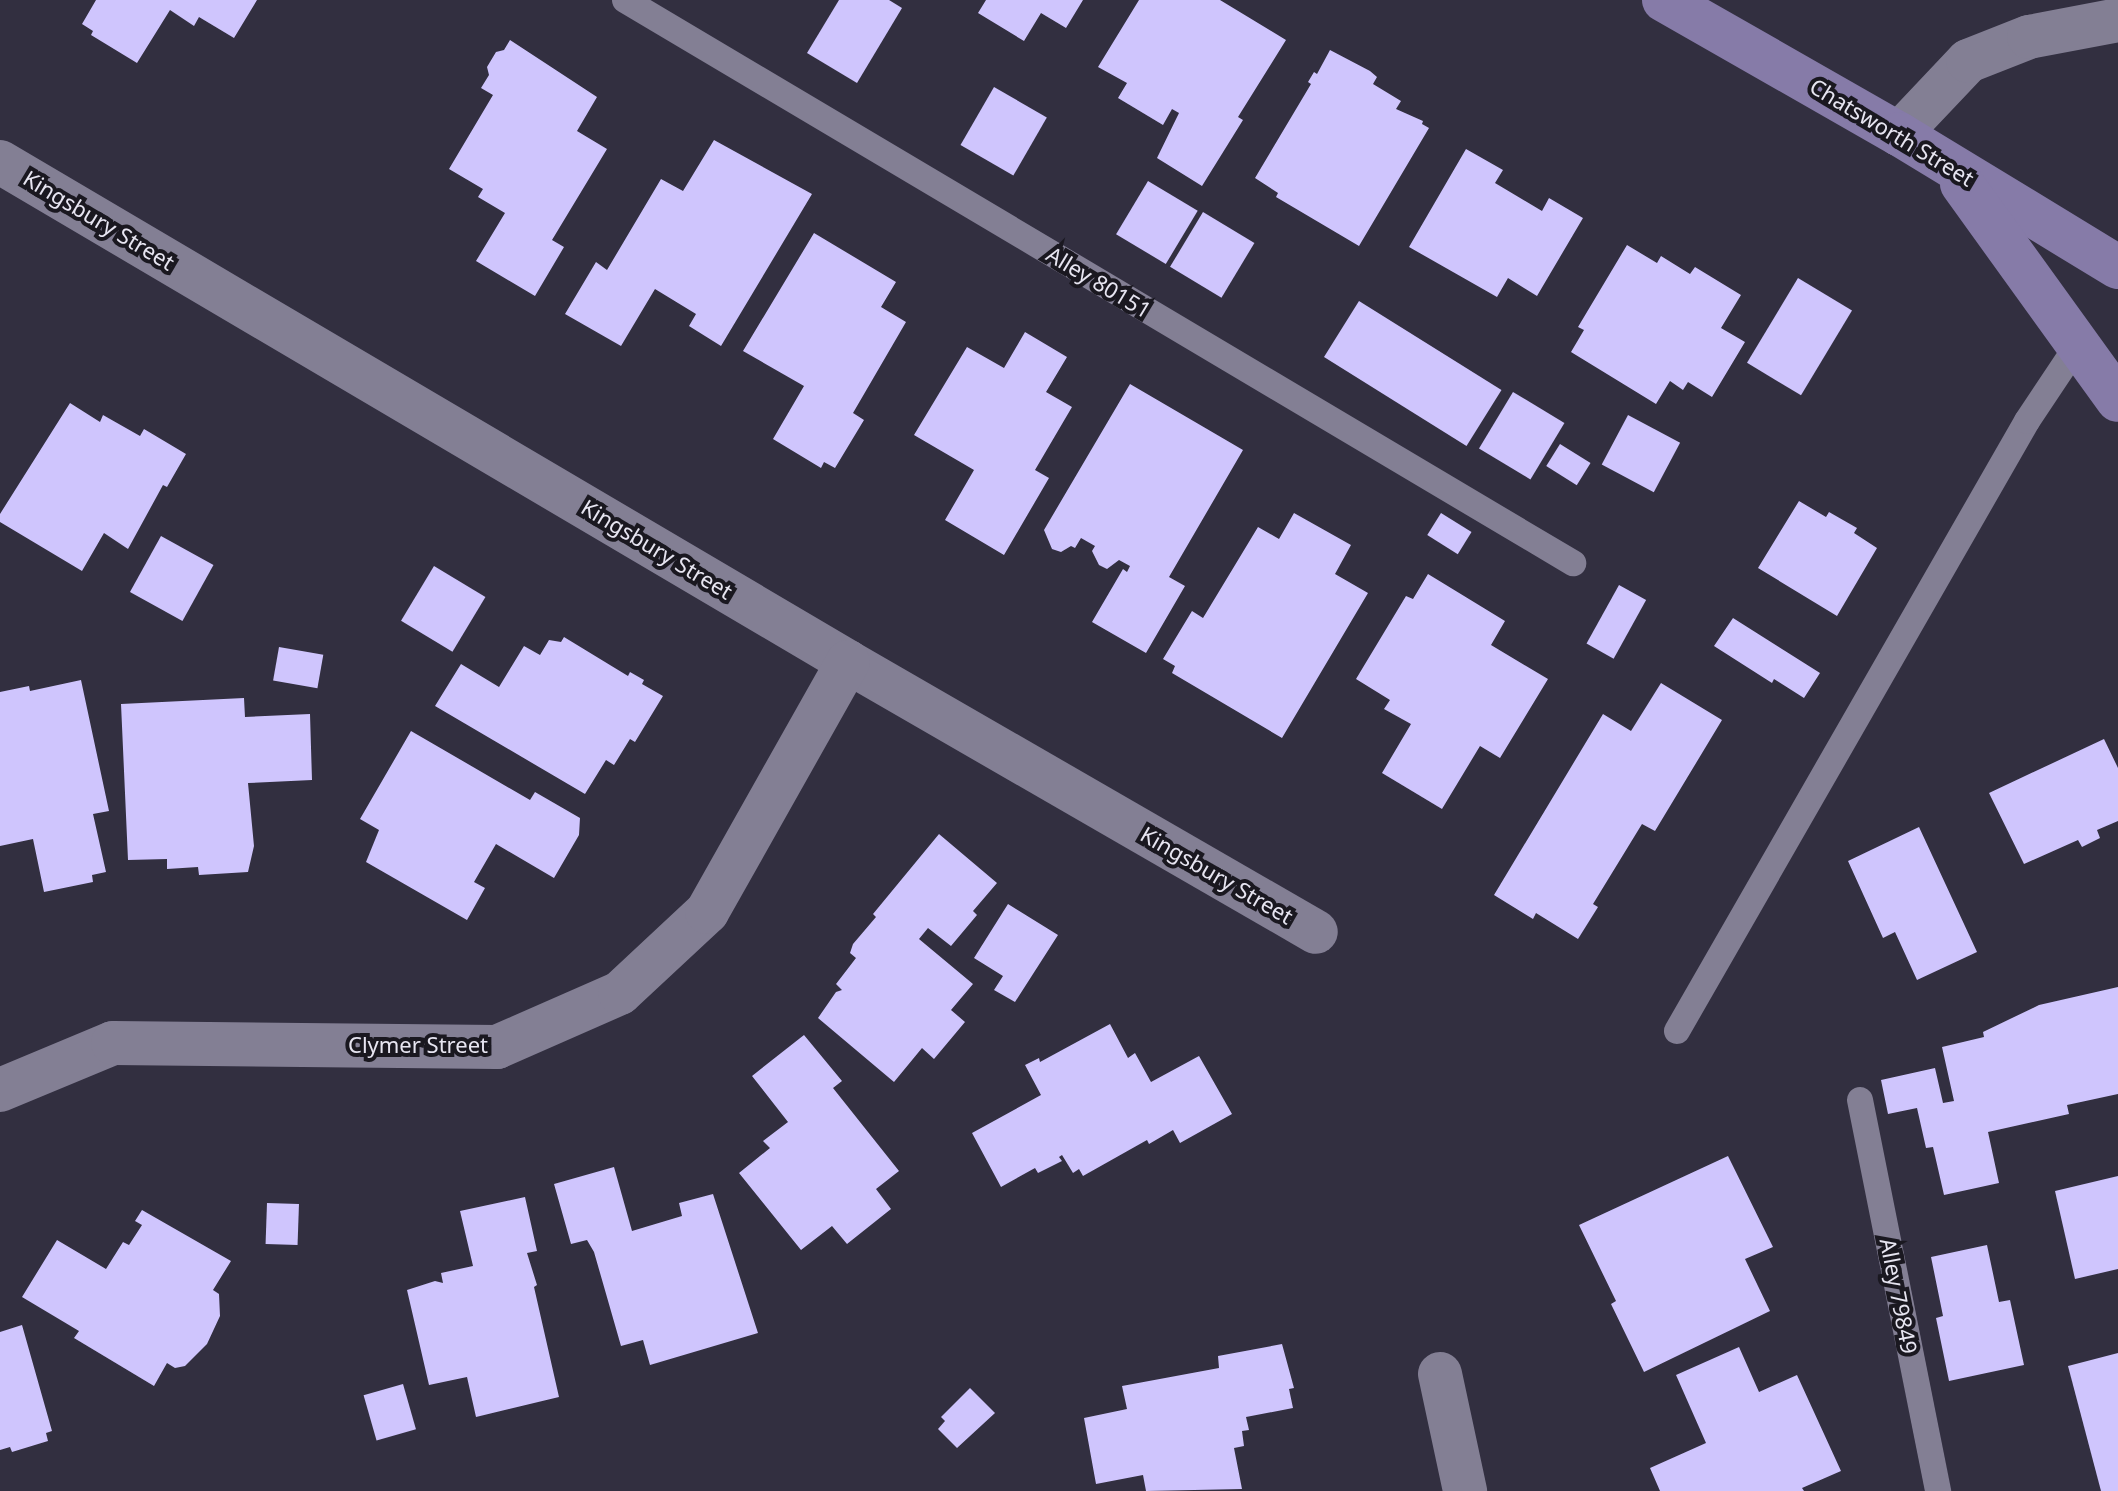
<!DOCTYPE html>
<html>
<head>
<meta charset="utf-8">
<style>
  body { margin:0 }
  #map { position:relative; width:2118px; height:1491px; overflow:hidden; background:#322f40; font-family:"Noto Sans",sans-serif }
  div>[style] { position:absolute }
  .building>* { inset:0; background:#cfc5fd; transform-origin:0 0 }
  .service>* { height:26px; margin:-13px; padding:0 13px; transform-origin:13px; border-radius:13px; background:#837f94 }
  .minor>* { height:44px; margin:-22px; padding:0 22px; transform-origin:22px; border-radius:22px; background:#837f94 }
  .secondary>* { height:44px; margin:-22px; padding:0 22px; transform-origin:22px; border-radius:22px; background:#867ba8 }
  span { translate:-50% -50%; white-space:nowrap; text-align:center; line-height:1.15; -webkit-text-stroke:8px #1a1820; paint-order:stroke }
  .street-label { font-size:22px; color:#e7e5f1 }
</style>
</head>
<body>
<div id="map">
  <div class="building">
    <i style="clip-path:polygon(96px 0,257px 0,234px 38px,199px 17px,194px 26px,170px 10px,137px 63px,91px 35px,93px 31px,82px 24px)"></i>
    <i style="clip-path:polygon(839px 0,889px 0,902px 8px,857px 83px,807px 53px)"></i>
    <i style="clip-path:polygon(986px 0,1083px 0,1066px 28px,1041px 13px,1024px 41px,978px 13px)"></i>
    <i style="clip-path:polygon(1139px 0,1220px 0,1286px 40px,1238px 117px,1243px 120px,1202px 186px,1157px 158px,1179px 113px,1172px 109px,1163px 125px,1118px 98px,1127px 83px,1098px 67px)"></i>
    <i style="clip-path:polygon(510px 40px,597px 97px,577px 131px,607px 149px,552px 240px,564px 247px,535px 296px,476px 261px,505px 213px,478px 197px,483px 189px,449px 169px,493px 95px,481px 88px,489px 75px,487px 67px,496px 52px,504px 50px)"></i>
    <i style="clip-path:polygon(1330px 50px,1370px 71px,1377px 77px,1373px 84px,1401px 101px,1396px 109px,1423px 121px,1422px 124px,1429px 128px,1359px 246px,1276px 197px,1278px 193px,1255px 178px,1311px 84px,1308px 82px,1314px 72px,1317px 74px)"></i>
    <i style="left:994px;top:87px;width:61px;height:67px;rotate:30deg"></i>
    <i style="clip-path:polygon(714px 140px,812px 194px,721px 346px,689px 326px,696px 314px,655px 289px,621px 346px,565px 314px,596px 262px,607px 270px,661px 179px,683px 191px)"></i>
    <i style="clip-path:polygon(1466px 149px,1503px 170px,1495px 183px,1542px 211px,1549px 198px,1583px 218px,1537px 296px,1508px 278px,1497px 297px,1409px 247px)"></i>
    <i style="left:1148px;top:181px;width:58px;height:62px;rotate:31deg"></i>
    <i style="left:1203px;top:212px;width:60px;height:64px;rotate:31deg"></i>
    <i style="clip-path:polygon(814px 233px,896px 282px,881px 307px,906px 322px,853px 413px,864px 420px,835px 468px,824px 462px,821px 468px,773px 439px,804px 386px,743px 351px)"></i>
    <i style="clip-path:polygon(1627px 245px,1657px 263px,1661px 256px,1690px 274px,1695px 267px,1741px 295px,1721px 328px,1745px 342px,1712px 397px,1688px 382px,1683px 390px,1670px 381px,1656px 404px,1571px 352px,1584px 330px,1578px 327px)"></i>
    <i style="left:1798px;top:278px;width:63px;height:99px;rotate:31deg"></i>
    <i style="left:1359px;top:301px;width:168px;height:66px;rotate:32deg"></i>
    <i style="clip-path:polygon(1025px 332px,1067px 357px,1046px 392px,1072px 407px,1035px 470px,1049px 478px,1004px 555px,945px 520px,974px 470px,914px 435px,967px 347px,1004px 368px)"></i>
    <i style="clip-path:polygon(1130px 384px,1243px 450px,1169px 577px,1185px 586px,1146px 653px,1092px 622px,1123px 569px,1127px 572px,1130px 566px,1119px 560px,1107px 569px,1099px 565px,1092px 551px,1095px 546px,1081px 538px,1075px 548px,1071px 546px,1061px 552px,1052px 549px,1044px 530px)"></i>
    <i style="left:1513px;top:392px;width:60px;height:66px;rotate:31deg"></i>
    <i style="clip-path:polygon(70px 403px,100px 422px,103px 415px,140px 436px,144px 429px,186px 454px,167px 487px,163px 485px,128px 549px,104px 533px,82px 571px,0 522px,0 514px)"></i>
    <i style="left:1628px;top:415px;width:59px;height:56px;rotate:28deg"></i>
    <i style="left:1560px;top:444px;width:36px;height:26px;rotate:32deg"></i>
    <i style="clip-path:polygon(1799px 501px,1826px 517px,1829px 512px,1857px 528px,1854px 533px,1877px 548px,1837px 616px,1758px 568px)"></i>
    <i style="clip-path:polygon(1294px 513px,1351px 545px,1335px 574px,1368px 593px,1282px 738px,1172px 673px,1175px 666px,1163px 659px,1192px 611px,1203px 618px,1258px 527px,1279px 539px)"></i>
    <i style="left:1441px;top:513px;width:36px;height:26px;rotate:32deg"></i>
    <i style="left:161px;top:536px;width:60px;height:64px;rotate:29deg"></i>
    <i style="left:434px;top:566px;width:60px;height:64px;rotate:31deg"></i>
    <i style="clip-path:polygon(1428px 574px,1505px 621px,1491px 645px,1548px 679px,1500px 758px,1480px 746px,1442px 809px,1382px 773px,1411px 724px,1384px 709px,1390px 700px,1356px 679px,1406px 596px,1413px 599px)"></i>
    <i style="left:1619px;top:585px;width:31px;height:67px;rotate:29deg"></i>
    <i style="clip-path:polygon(1733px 618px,1820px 673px,1804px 698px,1774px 679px,1772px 683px,1714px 646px)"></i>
    <i style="clip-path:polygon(564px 637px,628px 676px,630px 672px,644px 680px,642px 684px,663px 696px,635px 742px,630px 739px,614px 765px,606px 760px,585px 794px,435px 706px,461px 664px,499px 687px,524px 646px,540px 655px,549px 640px,561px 642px)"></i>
    <i style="left:279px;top:647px;width:45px;height:34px;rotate:10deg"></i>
    <i style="clip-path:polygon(81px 680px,109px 811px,93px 814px,106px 872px,92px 875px,93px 882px,44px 892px,33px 839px,0 846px,0 692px,29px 686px,30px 691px)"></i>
    <i style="clip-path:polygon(1661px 683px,1722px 720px,1655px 831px,1642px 824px,1593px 904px,1598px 907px,1578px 939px,1536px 913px,1533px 919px,1494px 895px,1603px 714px,1631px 731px)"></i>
    <i style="clip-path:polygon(244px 698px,245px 717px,310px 714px,312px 780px,248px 783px,254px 846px,248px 872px,199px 875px,198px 867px,167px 869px,167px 859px,128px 860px,121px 704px)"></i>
    <i style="clip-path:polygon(411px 731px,530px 800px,535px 792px,580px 818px,579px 835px,554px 878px,496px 844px,474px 882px,485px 888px,467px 920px,366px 862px,379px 830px,360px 819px)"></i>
    <i style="clip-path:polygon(2104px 739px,2118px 768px,2118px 821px,2097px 830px,2100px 838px,2082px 847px,2078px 840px,2024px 864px,1989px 793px)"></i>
    <i style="clip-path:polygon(1919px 827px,1977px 952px,1917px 980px,1895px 932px,1883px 938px,1848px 861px)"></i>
    <i style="clip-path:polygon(939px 834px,997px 883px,973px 911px,977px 915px,951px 946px,928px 928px,919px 939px,973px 984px,951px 1010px,965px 1022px,934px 1059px,922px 1048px,894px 1082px,818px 1018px,836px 992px,842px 990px,836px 984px,856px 958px,850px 953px,853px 944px,876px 917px,873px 914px)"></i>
    <i style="clip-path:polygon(1008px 904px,1058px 935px,1015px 1002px,994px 990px,1003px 976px,974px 958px)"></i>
    <i style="clip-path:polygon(2118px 987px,2118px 1094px,2067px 1105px,2069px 1114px,1988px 1132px,1999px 1183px,1944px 1195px,1933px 1147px,1926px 1148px,1917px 1108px,1888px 1114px,1881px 1080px,1935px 1068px,1943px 1103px,1954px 1101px,1942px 1047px,1984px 1037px,1983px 1032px,2039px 1005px)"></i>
    <i style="clip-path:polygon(1110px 1024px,1128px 1058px,1135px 1053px,1151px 1082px,1199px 1056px,1232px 1114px,1180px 1143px,1173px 1130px,1149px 1144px,1147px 1140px,1083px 1176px,1079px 1169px,1073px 1173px,1062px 1155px,1059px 1157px,1062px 1161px,1038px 1173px,1035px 1168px,1001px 1187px,972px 1133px,1041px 1095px,1025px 1065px,1039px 1058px,1040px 1062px)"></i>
    <i style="clip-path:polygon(804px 1035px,842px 1081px,833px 1088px,899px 1171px,876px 1189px,891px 1209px,847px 1244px,832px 1226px,801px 1250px,739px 1173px,770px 1148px,763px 1141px,788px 1122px,752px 1076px)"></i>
    <i style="clip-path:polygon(1728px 1156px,1773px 1247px,1745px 1259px,1770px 1311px,1644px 1372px,1611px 1304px,1616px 1301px,1579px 1225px)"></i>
    <i style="clip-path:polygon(614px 1167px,632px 1231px,682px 1216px,679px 1203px,713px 1194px,758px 1333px,650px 1365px,643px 1340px,621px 1346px,594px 1252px,587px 1240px,571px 1244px,554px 1184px)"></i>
    <i style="clip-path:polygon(2118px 1176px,2118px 1269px,2075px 1279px,2055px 1191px)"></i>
    <i style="clip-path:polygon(525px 1197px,537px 1251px,527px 1253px,537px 1285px,534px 1287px,559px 1397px,476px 1417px,467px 1377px,429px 1385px,407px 1290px,435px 1281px,443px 1283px,441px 1273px,473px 1266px,460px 1211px)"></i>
    <i style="left:267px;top:1203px;width:32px;height:41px;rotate:2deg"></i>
    <i style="clip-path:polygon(142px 1210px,231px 1261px,213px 1290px,219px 1294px,220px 1316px,207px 1344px,185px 1366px,175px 1368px,167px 1363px,154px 1386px,74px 1338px,79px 1331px,22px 1297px,57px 1240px,106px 1269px,123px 1242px,129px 1245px,142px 1225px,135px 1221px)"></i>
    <i style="clip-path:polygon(1987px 1245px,1999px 1302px,2010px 1300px,2024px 1365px,1949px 1381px,1936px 1318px,1943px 1316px,1931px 1257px)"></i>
    <i style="clip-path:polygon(22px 1325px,52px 1431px,46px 1433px,48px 1441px,12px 1452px,10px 1447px,0 1450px,0 1332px)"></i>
    <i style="clip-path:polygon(1282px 1344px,1294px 1388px,1289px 1389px,1293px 1408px,1246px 1417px,1249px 1430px,1242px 1431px,1244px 1446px,1234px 1448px,1242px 1489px,1146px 1491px,1143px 1475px,1096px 1484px,1084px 1418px,1127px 1409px,1122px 1386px,1219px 1368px,1218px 1356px)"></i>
    <i style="clip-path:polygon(1739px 1347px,1759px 1392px,1797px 1375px,1841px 1471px,1802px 1488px,1804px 1491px,1660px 1491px,1650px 1468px,1706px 1443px,1676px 1375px)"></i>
    <i style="clip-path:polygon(2118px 1353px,2118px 1491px,2101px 1491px,2068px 1366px)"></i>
    <i style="left:403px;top:1384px;width:47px;height:41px;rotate:74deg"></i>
    <i style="clip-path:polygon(970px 1388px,995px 1413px,957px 1448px,938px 1429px,945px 1421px,941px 1417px)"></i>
  </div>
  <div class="service">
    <i style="left:625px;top:0;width:1103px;rotate:30.71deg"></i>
    <i style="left:1677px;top:1031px;width:703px;rotate:-60.15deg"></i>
    <i style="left:2027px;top:421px;width:94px;rotate:-56.3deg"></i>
    <i style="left:1860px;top:1100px;width:399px;rotate:78.7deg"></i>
  </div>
  <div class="minor">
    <i style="left:1899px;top:134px;width:100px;rotate:-46.6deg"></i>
    <i style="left:1968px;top:61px;width:66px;rotate:-21.5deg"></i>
    <i style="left:2029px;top:37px;width:91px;rotate:-10.8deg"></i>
    <i style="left:0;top:162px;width:984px;rotate:30.52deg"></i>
    <i style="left:848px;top:662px;width:540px;rotate:29.98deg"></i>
    <i style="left:0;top:1090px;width:122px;rotate:-22.6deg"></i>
    <i style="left:113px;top:1043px;width:384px;rotate:0.6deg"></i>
    <i style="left:497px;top:1047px;width:134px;rotate:-23.7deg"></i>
    <i style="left:620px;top:993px;width:119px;rotate:-43deg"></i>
    <i style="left:707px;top:912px;width:287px;rotate:-60.6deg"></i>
    <i style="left:1440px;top:1374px;width:120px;rotate:77.9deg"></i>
  </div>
  <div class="secondary">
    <i style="left:1664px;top:0;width:271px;rotate:29.7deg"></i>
    <i style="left:1899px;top:134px;width:256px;rotate:31.3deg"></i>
    <i style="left:1962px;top:184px;width:266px;rotate:54.2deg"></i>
  </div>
  <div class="street-label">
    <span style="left:1892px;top:132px;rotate:31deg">Chatsworth Street</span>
    <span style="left:99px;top:220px;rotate:31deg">Kingsbury Street</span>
    <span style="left:1099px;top:282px;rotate:31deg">Alley 80151</span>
    <span style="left:657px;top:549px;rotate:31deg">Kingsbury Street</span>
    <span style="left:1217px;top:875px;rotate:30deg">Kingsbury Street</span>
    <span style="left:418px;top:1045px">Clymer Street</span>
    <span style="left:1899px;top:1296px;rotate:79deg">Alley 79849</span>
  </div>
</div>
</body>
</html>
